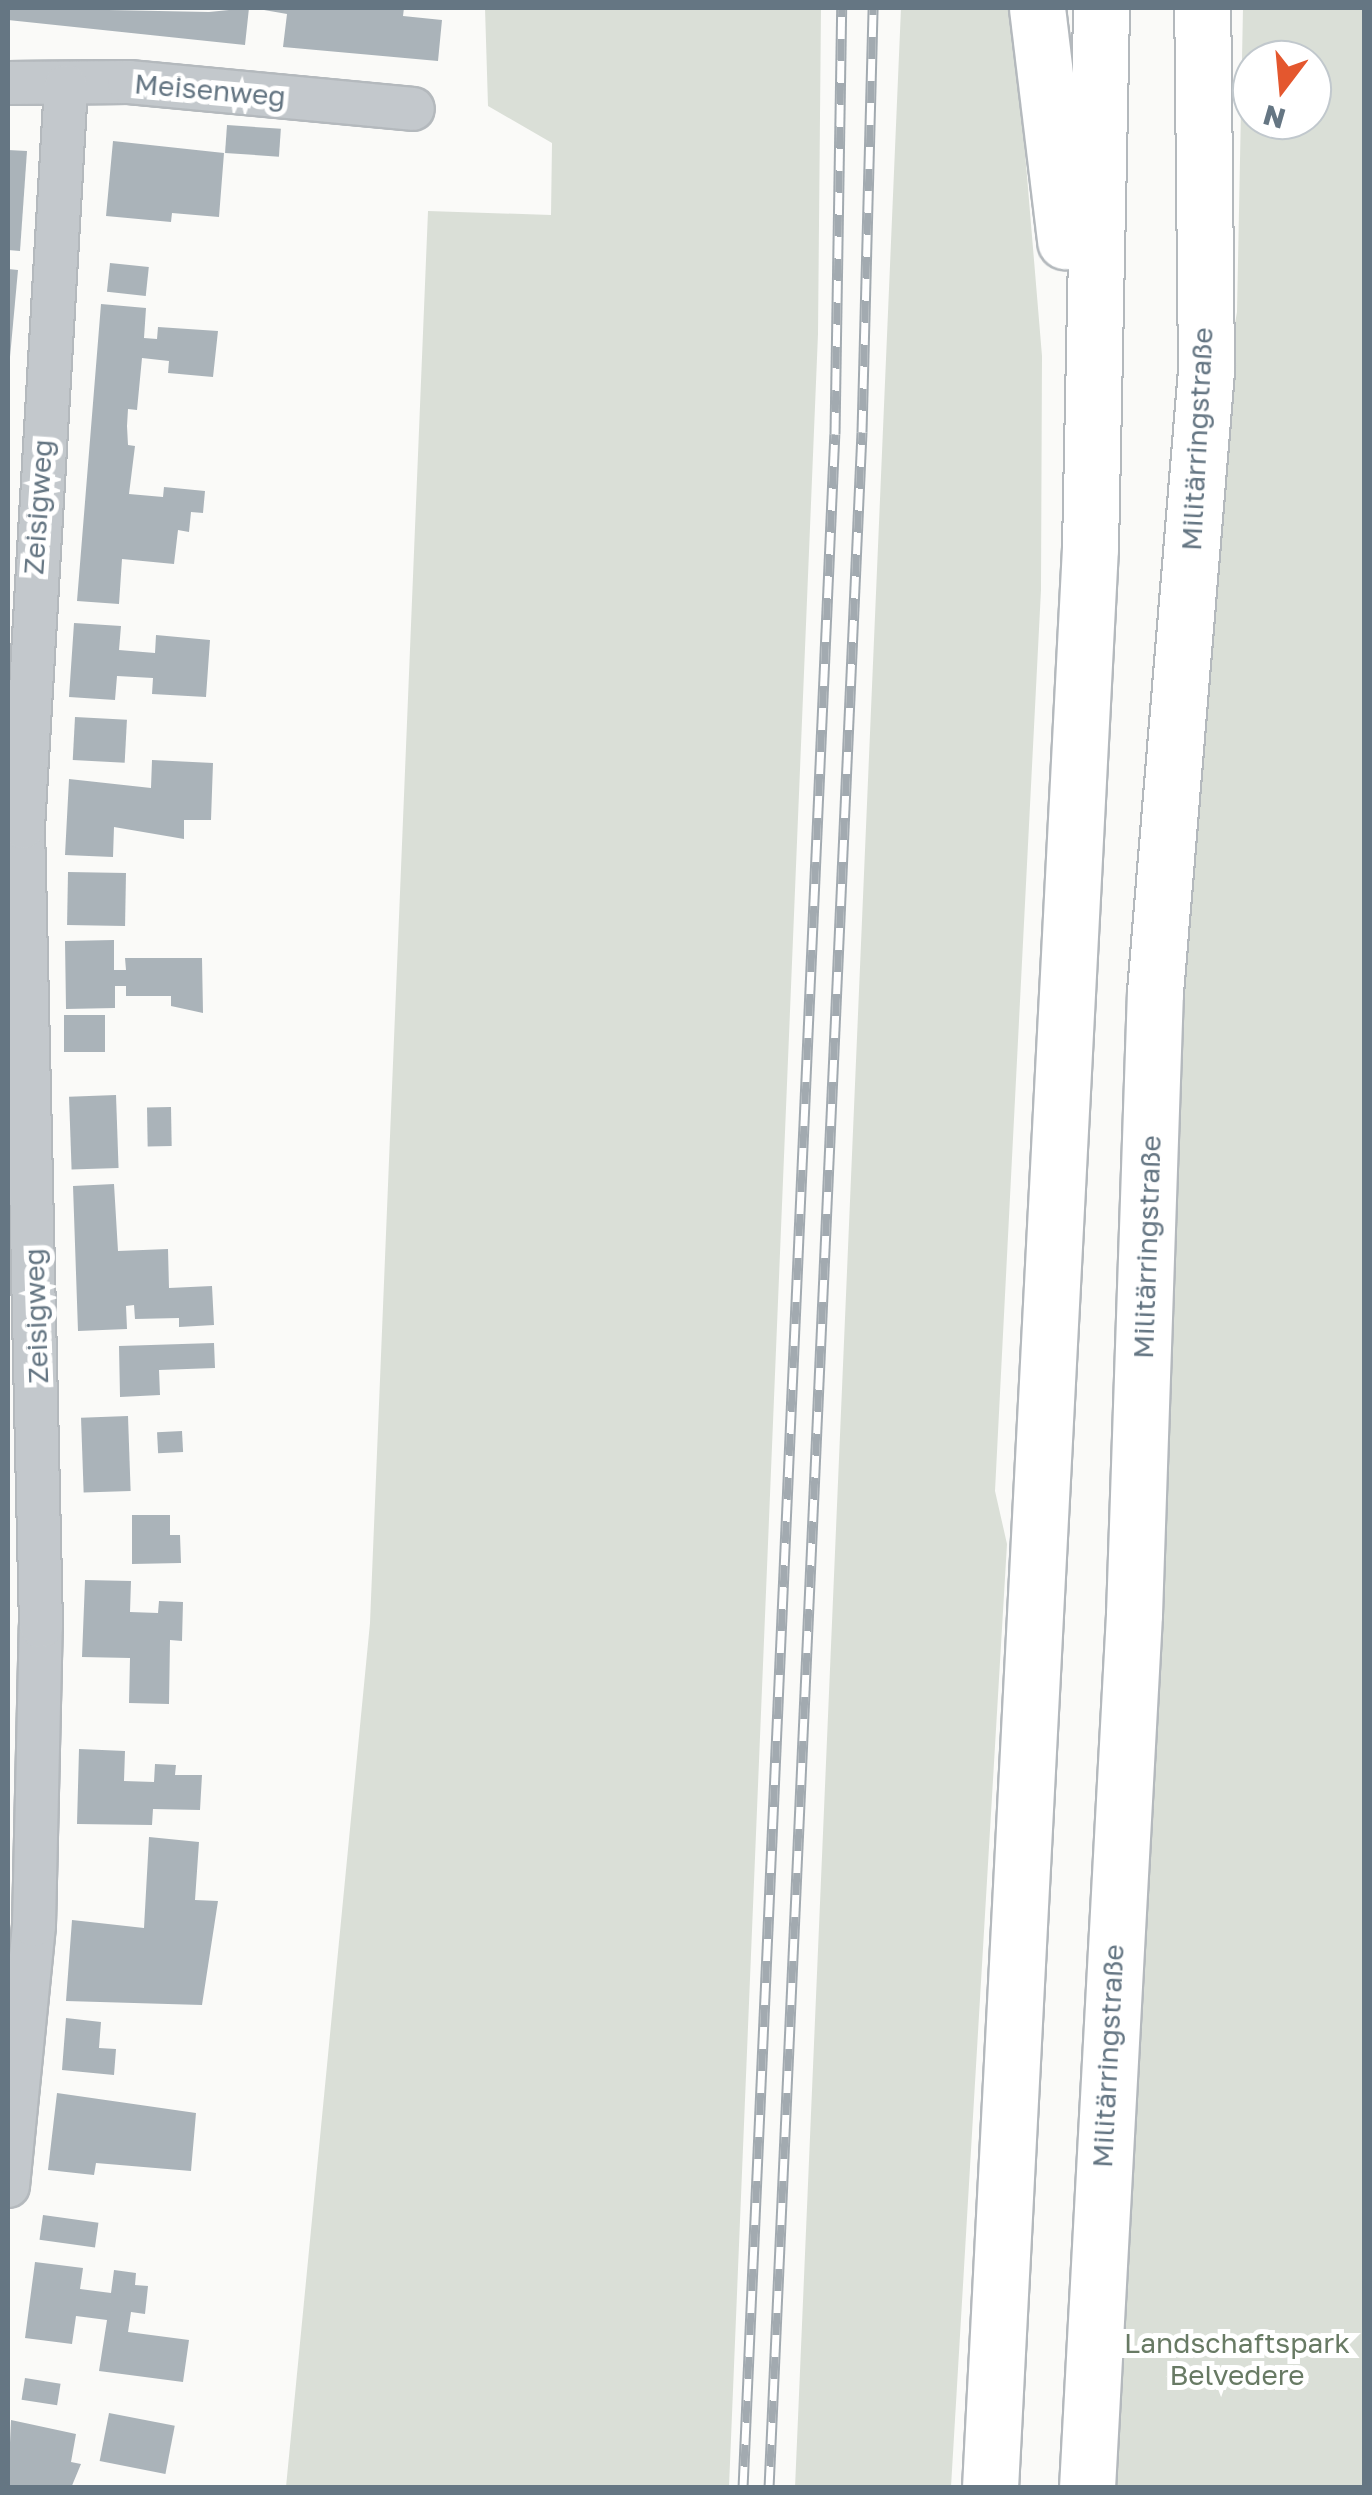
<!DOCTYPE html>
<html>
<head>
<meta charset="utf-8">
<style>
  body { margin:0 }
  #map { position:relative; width:1372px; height:2495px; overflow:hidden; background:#fafaf8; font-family:"Golos Text",sans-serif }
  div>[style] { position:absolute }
  .green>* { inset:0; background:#dadfd7 }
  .building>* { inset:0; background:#aab3b9; transform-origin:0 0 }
  .roads { filter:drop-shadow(2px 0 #b4b9bd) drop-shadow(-2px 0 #b4b9bd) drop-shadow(0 2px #b4b9bd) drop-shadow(0 -2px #b4b9bd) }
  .minor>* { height:42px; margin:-21px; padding:0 21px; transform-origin:21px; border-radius:21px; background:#c3c8cc }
  .trunk>* { height:55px; margin:-27.5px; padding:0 27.5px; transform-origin:27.5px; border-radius:27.5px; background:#fff }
  .rail>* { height:11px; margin-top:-5.5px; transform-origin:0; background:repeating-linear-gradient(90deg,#fff 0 22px,#a2aab0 0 44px); box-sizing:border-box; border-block:2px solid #a2aab0 }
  span { translate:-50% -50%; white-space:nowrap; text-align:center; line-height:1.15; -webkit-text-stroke:10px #fff; paint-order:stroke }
  .street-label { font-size:28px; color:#657683 }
  .park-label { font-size:28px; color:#687a64 }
  .frame { position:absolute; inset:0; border:10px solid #657683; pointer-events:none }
  .north { position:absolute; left:1232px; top:40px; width:100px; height:100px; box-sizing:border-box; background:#fff; border:2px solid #c1c8cd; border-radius:50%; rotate:196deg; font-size:28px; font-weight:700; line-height:40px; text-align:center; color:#657683 }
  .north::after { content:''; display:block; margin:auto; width:35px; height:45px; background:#e4572e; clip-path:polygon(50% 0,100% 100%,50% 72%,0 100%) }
</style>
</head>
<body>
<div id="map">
  <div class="green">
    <i style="clip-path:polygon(485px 8px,821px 8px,818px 334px,729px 2487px,286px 2487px,370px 1623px,428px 211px,551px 215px,552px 143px,488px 106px)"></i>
    <i style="clip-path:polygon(901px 8px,1013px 8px,1042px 356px,1041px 590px,995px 1491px,1007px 1544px,951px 2487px,795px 2488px)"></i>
    <i style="clip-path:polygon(evenodd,1243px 8px,1364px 8px,1364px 2487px,1104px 2488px,1130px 1898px,1214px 447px,1237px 312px,1243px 8px,1252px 60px,1312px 60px,1312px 120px,1252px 120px,1252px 60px)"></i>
  </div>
  <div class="building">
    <i style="clip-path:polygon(8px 8px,209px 12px,249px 8px,245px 45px,8px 20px)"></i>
    <i style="clip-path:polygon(252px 8px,404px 8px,403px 16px,442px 20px,438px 61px,283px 47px,287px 14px)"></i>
    <i style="left:227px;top:125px;width:54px;height:28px;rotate:4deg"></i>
    <i style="clip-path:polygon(113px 141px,224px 153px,219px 217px,172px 213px,171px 222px,106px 216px)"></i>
    <i style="clip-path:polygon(8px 150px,27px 151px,20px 251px,8px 250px)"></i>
    <i style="left:110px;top:263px;width:39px;height:29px;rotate:6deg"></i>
    <i style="clip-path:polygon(8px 269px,18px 270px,10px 357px,8px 357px)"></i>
    <i style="clip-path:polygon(101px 304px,146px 308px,144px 338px,157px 339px,158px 327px,218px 331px,213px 377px,168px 373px,169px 361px,142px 358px,137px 410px,128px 409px,127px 426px,128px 445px,135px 446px,129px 494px,163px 497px,164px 487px,205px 491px,203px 513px,191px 512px,189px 532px,178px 530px,174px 564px,122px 559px,119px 604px,77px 601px)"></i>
    <i style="clip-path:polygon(74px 623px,121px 626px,119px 650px,155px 653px,156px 635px,210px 640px,206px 697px,152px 694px,153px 678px,117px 676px,115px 700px,69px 697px)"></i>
    <i style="left:75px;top:717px;width:52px;height:43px;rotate:3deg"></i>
    <i style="clip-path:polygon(152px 760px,213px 763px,211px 820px,184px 820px,184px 839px,114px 827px,113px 857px,65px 855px,69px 779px,151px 788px)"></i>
    <i style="left:68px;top:872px;width:58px;height:53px;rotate:1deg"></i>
    <i style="clip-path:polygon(114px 940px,114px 970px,126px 970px,125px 958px,202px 958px,203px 1013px,171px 1006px,171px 996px,126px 996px,126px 986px,115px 986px,115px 1008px,66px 1009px,65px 941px)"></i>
    <i style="left:64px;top:1015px;width:41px;height:37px"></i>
    <i style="left:116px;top:1095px;width:73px;height:47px;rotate:88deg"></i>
    <i style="left:171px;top:1107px;width:39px;height:24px;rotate:89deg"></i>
    <i style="clip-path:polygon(114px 1184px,118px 1251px,168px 1249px,169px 1288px,212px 1286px,214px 1325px,179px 1327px,179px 1318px,135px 1319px,134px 1305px,126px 1306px,127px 1329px,78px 1331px,73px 1186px)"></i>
    <i style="clip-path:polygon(214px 1343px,215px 1368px,159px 1370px,160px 1395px,120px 1397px,119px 1346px)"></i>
    <i style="left:128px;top:1416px;width:75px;height:47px;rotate:88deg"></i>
    <i style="left:182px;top:1431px;width:21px;height:25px;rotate:87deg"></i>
    <i style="clip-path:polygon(132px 1515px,170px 1515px,170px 1535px,180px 1535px,181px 1563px,132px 1564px)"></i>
    <i style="clip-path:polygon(85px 1580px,131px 1581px,130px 1612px,158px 1613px,159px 1601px,183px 1602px,182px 1641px,170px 1640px,169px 1704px,129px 1703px,130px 1658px,82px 1657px)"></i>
    <i style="clip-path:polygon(79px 1749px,125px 1751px,124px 1781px,154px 1782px,155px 1764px,176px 1765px,175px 1775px,202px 1775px,200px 1810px,153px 1809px,152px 1825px,77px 1824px)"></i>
    <i style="clip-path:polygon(149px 1837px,199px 1842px,195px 1900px,218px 1901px,202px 2005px,66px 2001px,72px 1920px,144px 1928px)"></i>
    <i style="clip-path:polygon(66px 2018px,101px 2022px,99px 2048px,116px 2049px,114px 2075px,62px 2070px)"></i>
    <i style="clip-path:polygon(57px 2093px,196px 2113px,191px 2171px,96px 2163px,94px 2175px,48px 2170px)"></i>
    <i style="left:43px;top:2215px;width:56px;height:25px;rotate:8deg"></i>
    <i style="clip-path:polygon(35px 2262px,83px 2268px,80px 2289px,111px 2293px,114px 2270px,136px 2273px,135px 2285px,148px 2286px,145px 2314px,131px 2312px,128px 2332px,189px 2340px,183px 2382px,99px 2371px,107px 2320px,76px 2316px,72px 2344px,25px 2338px)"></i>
    <i style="left:25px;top:2378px;width:36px;height:22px;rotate:9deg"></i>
    <i style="left:109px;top:2413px;width:67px;height:49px;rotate:11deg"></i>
    <i style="clip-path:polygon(11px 2420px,76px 2434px,71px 2462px,81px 2464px,71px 2488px,8px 2488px)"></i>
  </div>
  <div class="roads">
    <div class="minor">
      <i style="left:8px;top:83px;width:121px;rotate:-0.5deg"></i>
      <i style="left:129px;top:82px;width:285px;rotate:5.4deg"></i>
      <i style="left:8px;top:2186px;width:262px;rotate:-84.3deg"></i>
      <i style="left:34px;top:1925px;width:299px;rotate:-88.7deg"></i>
      <i style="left:41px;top:1626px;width:799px;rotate:-91.29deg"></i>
      <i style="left:23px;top:827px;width:742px;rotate:-86.68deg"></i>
    </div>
    <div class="trunk">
      <i style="left:1037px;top:8px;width:235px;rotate:83.1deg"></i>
      <i style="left:990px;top:2488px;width:1943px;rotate:-87.05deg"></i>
      <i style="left:1090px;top:548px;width:540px;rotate:-88.83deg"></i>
      <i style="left:1087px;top:2488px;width:875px;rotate:-86.92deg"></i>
      <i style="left:1134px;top:1614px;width:622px;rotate:-88.07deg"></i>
      <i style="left:1155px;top:992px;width:624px;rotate:-85.31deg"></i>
      <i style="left:1206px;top:370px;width:362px;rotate:-90.6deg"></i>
    </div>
  </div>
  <div class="rail">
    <i style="left:743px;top:2488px;width:2056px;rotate:-87.44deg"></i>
    <i style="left:835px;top:434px;width:426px;rotate:-89.1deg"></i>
    <i style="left:769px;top:2488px;width:2058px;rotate:-87.41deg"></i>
    <i style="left:862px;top:432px;width:424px;rotate:-88.5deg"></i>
  </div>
  <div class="street-label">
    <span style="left:210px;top:90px;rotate:5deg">Meisenweg</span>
    <span style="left:1197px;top:439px;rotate:-87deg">Militärringstraße</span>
    <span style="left:38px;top:507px;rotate:-86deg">Zeisigweg</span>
    <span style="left:1147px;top:1247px;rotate:-88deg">Militärringstraße</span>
    <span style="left:36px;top:1316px;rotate:-92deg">Zeisigweg</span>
    <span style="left:1108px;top:2056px;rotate:-87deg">Militärringstraße</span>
  </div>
  <div class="park-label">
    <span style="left:1237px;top:2359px">Landschaftspark<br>Belvedere</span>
  </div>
  <div class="frame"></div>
  <div class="north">N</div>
</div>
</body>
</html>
